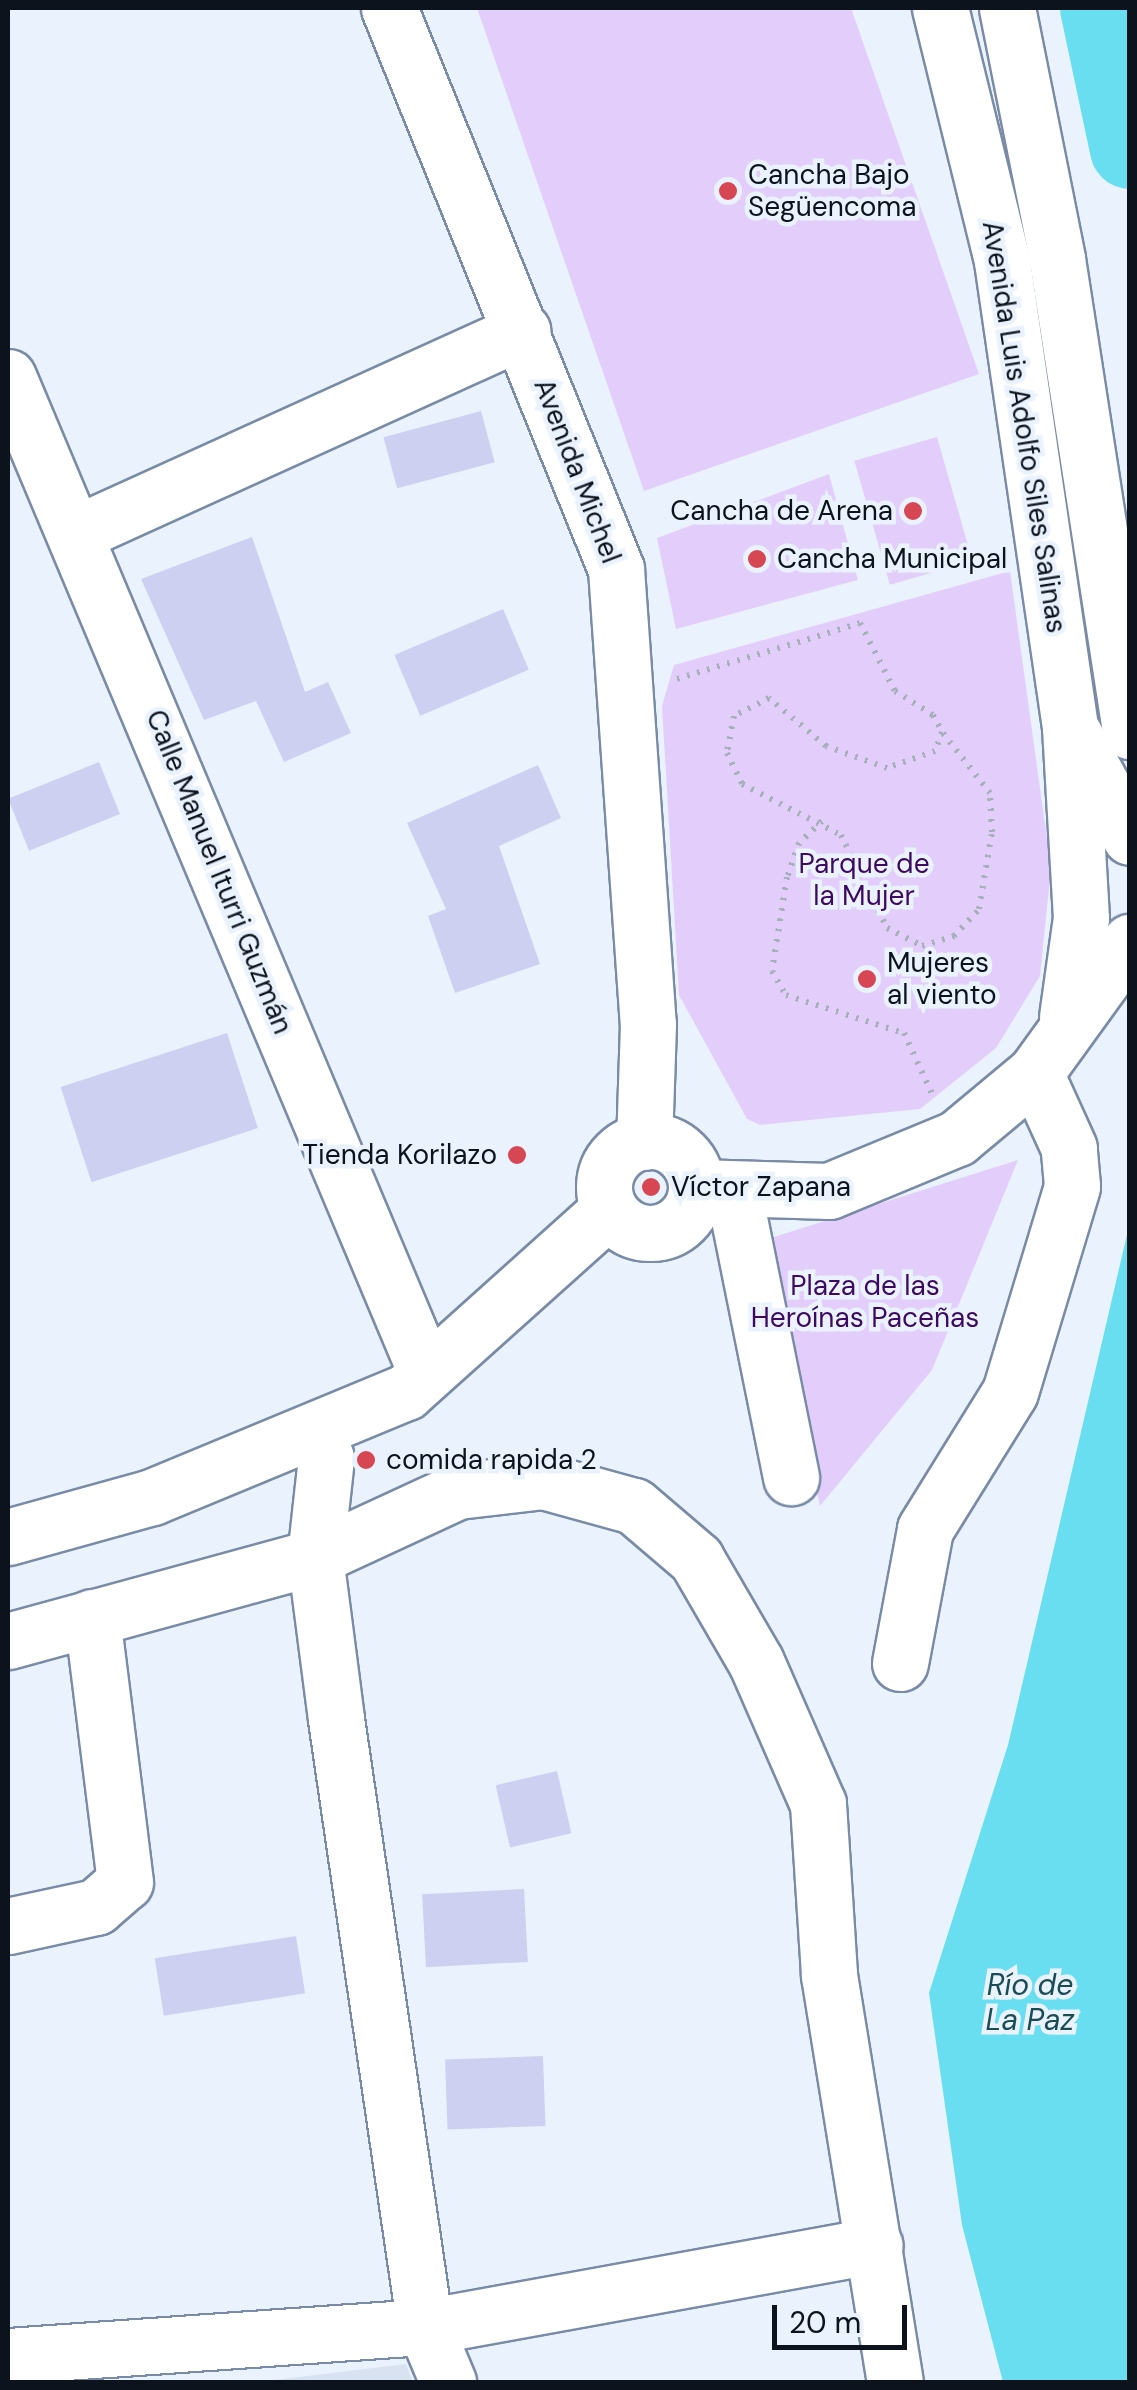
<!DOCTYPE html>
<html>
<head>
<meta charset="utf-8">
<style>
  body { margin:0 }
  #map { position:relative; width:1137px; height:2390px; overflow:hidden; background:#eaf2fe; font-family:"DM Sans",sans-serif }
  div>[style] { position:absolute }
  .built>* { inset:0; background:#d8e2f1 }
  .green>* { inset:0; background:#e3cefb; transform-origin:0 0 }
  .water>* { inset:0; background:#68def0 }
  .river>* { height:80px; margin:-40px; padding:0 40px; transform-origin:40px; border-radius:40px; background:#68def0 }
  .building>* { inset:0; background:#ced0f2; transform-origin:0 0 }
  .path>* { height:6px; margin-top:-3px; transform-origin:0; background:repeating-linear-gradient(90deg,#a7afba 0 2.5px,transparent 0 10.5px) }
  .roads { filter:drop-shadow(2px 0 #798ba6) drop-shadow(-2px 0 #798ba6) drop-shadow(0 2px #798ba6) drop-shadow(0 -2px #798ba6) }
  .minor>* { height:55px; margin:-27.5px; padding:0 27.5px; transform-origin:27.5px; border-radius:27.5px; background:#fff }
  .minor>.ring { margin:-27.5px; padding:0; box-sizing:content-box; background:none; border:55px solid #fff; border-radius:50% }
  .major>* { height:55px; margin:-27.5px; padding:0 27.5px; transform-origin:27.5px; border-radius:27.5px; background:#fff }
  .dots>* { width:28px; height:28px; translate:-50% -50%; box-sizing:border-box; border:5px solid #eaf2fe; border-radius:50% }
  span { translate:-50% -50%; white-space:nowrap; text-align:center; line-height:1.15; -webkit-text-stroke:9px #eaf2fe; paint-order:stroke }
  .poi-label { font-size:28px; color:#0c131d }
  .left { translate:0 -50%; text-align:left }
  .right { translate:-100% -50%; text-align:right }
  .street-label { font-size:28px; color:#0c131d }
  .park-label { font-size:28px; color:#3e0a61 }
  .water-label { font-size:30px; color:#184d54; font-style:italic }
  .frame { position:absolute; inset:0; border:10px solid #0c131d; pointer-events:none }
  .scale { position:absolute; left:772px; top:2305px; width:135px; height:45px; box-sizing:border-box; border:5px solid #0c131d; border-top:0; padding-left:12px; font-size:30px; line-height:35px; white-space:nowrap; color:#0c131d; -webkit-text-stroke:8px #eaf2fe; paint-order:stroke }
</style>
</head>
<body>
<div id="map">
  <div class="built">
    <i style="clip-path:polygon(406px 2364px,413px 2382px,258px 2382px)"></i>
  </div>
  <div class="green">
    <i style="clip-path:polygon(477px 8px,851px 8px,979px 374px,644px 491px)"></i>
    <i style="left:937px;top:437px;width:129px;height:86px;rotate:74deg"></i>
    <i style="clip-path:polygon(829px 474px,858px 580px,676px 629px,657px 538px)"></i>
    <i style="clip-path:polygon(1010px 571px,1051px 868px,1040px 976px,996px 1048px,920px 1109px,760px 1125px,747px 1119px,679px 995px,662px 706px,674px 665px)"></i>
    <i style="clip-path:polygon(1018px 1160px,932px 1370px,820px 1506px,758px 1242px)"></i>
  </div>
  <div class="water">
    <i style="clip-path:polygon(1129px 1226px,1129px 2382px,1003px 2382px,962px 2225px,929px 1993px,1008px 1745px)"></i>
  </div>
  <div class="river">
    <i style="left:1100px;top:8px;width:144px;rotate:78deg"></i>
  </div>
  <div class="building">
    <i style="left:481px;top:411px;width:53px;height:101px;rotate:75deg"></i>
    <i style="clip-path:polygon(252px 537px,305px 692px,328px 682px,351px 733px,284px 762px,256px 701px,204px 720px,141px 579px)"></i>
    <i style="left:503px;top:609px;width:66px;height:118px;rotate:67deg"></i>
    <i style="left:99px;top:762px;width:56px;height:98px;rotate:68deg"></i>
    <i style="clip-path:polygon(538px 765px,561px 818px,499px 846px,540px 964px,455px 993px,428px 916px,446px 909px,407px 823px)"></i>
    <i style="left:227px;top:1033px;width:100px;height:175px;rotate:72deg"></i>
    <i style="left:557px;top:1771px;width:64px;height:63px;rotate:77deg"></i>
    <i style="left:524px;top:1889px;width:73px;height:102px;rotate:87deg"></i>
    <i style="left:296px;top:1936px;width:58px;height:143px;rotate:81deg"></i>
    <i style="left:543px;top:2056px;width:70px;height:98px;rotate:88deg"></i>
  </div>
  <div class="path">
    <i style="left:677px;top:679px;width:191px;rotate:-17deg"></i>
    <i style="left:860px;top:623px;width:76px;rotate:62.8deg"></i>
    <i style="left:895px;top:691px;width:45px;rotate:32.3deg"></i>
    <i style="left:933px;top:715px;width:19px;rotate:62deg"></i>
    <i style="left:942px;top:732px;width:20px;rotate:110deg"></i>
    <i style="left:935px;top:751px;width:51px;rotate:160.5deg"></i>
    <i style="left:887px;top:768px;width:65px;rotate:-160.2deg"></i>
    <i style="left:826px;top:746px;width:75px;rotate:-139.9deg"></i>
    <i style="left:769px;top:698px;width:39px;rotate:153deg"></i>
    <i style="left:734px;top:716px;width:38px;rotate:101deg"></i>
    <i style="left:727px;top:753px;width:34px;rotate:64deg"></i>
    <i style="left:742px;top:784px;width:111px;rotate:27.3deg"></i>
    <i style="left:841px;top:835px;width:104px;rotate:63.7deg"></i>
    <i style="left:887px;top:928px;width:39px;rotate:27deg"></i>
    <i style="left:922px;top:946px;width:34px;rotate:-17deg"></i>
    <i style="left:954px;top:936px;width:37px;rotate:-47deg"></i>
    <i style="left:979px;top:909px;width:78px;rotate:-80.4deg"></i>
    <i style="left:992px;top:832px;width:39px;rotate:-93deg"></i>
    <i style="left:990px;top:793px;width:78px;rotate:-128.2deg"></i>
    <i style="left:822px;top:821px;width:32px;rotate:136deg"></i>
    <i style="left:799px;top:843px;width:36px;rotate:109deg"></i>
    <i style="left:787px;top:877px;width:95px;rotate:99.1deg"></i>
    <i style="left:772px;top:971px;width:28px;rotate:60deg"></i>
    <i style="left:786px;top:995px;width:124px;rotate:17.9deg"></i>
    <i style="left:904px;top:1033px;width:69px;rotate:65.3deg"></i>
  </div>
  <div class="roads">
    <div class="minor">
      <i style="left:389px;top:8px;width:605px;rotate:67.97deg"></i>
      <i style="left:616px;top:569px;width:456px;rotate:86deg"></i>
      <i style="left:648px;top:1024px;width:118px;rotate:91.9deg"></i>
      <i style="left:8px;top:377px;width:1077px;rotate:67.22deg"></i>
      <i style="left:79px;top:532px;width:487px;rotate:-24.4deg"></i>
      <i style="left:1067px;top:1017px;width:100px;rotate:-82deg"></i>
      <i style="left:1081px;top:918px;width:191px;rotate:-93.3deg"></i>
      <i class="ring" style="left:604px;top:1141px;width:37px;height:37px"></i>
      <i style="left:696px;top:1187px;width:133px;rotate:1.7deg"></i>
      <i style="left:829px;top:1191px;width:139px;rotate:-22.5deg"></i>
      <i style="left:957px;top:1138px;width:102px;rotate:-39.8deg"></i>
      <i style="left:1035px;top:1073px;width:162px;rotate:-54.1deg"></i>
      <i style="left:734px;top:1194px;width:289px;rotate:78.6deg"></i>
      <i style="left:317px;top:1431px;width:28px;rotate:72deg"></i>
      <i style="left:326px;top:1458px;width:100px;rotate:96.3deg"></i>
      <i style="left:315px;top:1557px;width:163px;rotate:82.6deg"></i>
      <i style="left:336px;top:1719px;width:614px;rotate:81.67deg"></i>
      <i style="left:425px;top:2327px;width:60px;rotate:67.3deg"></i>
      <i style="left:8px;top:1537px;width:149px;rotate:-15.5deg"></i>
      <i style="left:152px;top:1497px;width:275px;rotate:-22.5deg"></i>
      <i style="left:406px;top:1392px;width:273px;rotate:-41.9deg"></i>
      <i style="left:8px;top:1641px;width:318px;rotate:-15.3deg"></i>
      <i style="left:315px;top:1557px;width:157px;rotate:-24.8deg"></i>
      <i style="left:458px;top:1491px;width:86px;rotate:-6.7deg"></i>
      <i style="left:543px;top:1481px;width:94px;rotate:15.4deg"></i>
      <i style="left:634px;top:1506px;width:82px;rotate:40.5deg"></i>
      <i style="left:696px;top:1559px;width:119px;rotate:59.8deg"></i>
      <i style="left:756px;top:1662px;width:155px;rotate:66.4deg"></i>
      <i style="left:818px;top:1804px;width:171px;rotate:86.3deg"></i>
      <i style="left:829px;top:1975px;width:412px;rotate:80.8deg"></i>
      <i style="left:900px;top:1663px;width:136px;rotate:-79.4deg"></i>
      <i style="left:925px;top:1529px;width:161px;rotate:-58.2deg"></i>
      <i style="left:1010px;top:1392px;width:215px;rotate:-73.2deg"></i>
      <i style="left:1072px;top:1186px;width:38px;rotate:-95deg"></i>
      <i style="left:1069px;top:1148px;width:82px;rotate:-114.4deg"></i>
      <i style="left:8px;top:1926px;width:90px;rotate:-12.2deg"></i>
      <i style="left:96px;top:1907px;width:38px;rotate:-41deg"></i>
      <i style="left:125px;top:1882px;width:267px;rotate:-97.1deg"></i>
      <i style="left:8px;top:2356px;width:418px;rotate:-4deg"></i>
      <i style="left:425px;top:2327px;width:457px;rotate:-10.3deg"></i>
    </div>
    <div class="major">
      <i style="left:940px;top:8px;width:260px;rotate:76.2deg"></i>
      <i style="left:1002px;top:261px;width:471px;rotate:81.7deg"></i>
      <i style="left:1070px;top:727px;width:125px;rotate:61.4deg"></i>
      <i style="left:1007px;top:8px;width:256px;rotate:78.7deg"></i>
      <i style="left:1057px;top:259px;width:478px;rotate:81.2deg"></i>
    </div>
  </div>
  <div class="dots">
    <i style="left:728px;top:191px;background:#d64653"></i>
    <i style="left:913px;top:511px;background:#d64653"></i>
    <i style="left:757px;top:559px;background:#d64653"></i>
    <i style="left:867px;top:979px;background:#d64653"></i>
    <i style="left:517px;top:1155px;background:#d64653"></i>
    <i style="left:651px;top:1187px;background:#d64653"></i>
    <i style="left:366px;top:1460px;background:#d64653"></i>
  </div>
  <div class="poi-label">
    <span class="left" style="left:748px;top:191px">Cancha Bajo<br>Següencoma</span>
    <span class="right" style="left:893px;top:511px">Cancha de Arena</span>
    <span class="left" style="left:777px;top:559px">Cancha Municipal</span>
    <span class="left" style="left:887px;top:979px">Mujeres<br>al viento</span>
    <span class="right" style="left:497px;top:1155px">Tienda Korilazo</span>
    <span class="left" style="left:671px;top:1187px">Víctor Zapana</span>
    <span class="left" style="left:386px;top:1460px">comida rapida 2</span>
  </div>
  <div class="street-label">
    <span style="left:1024px;top:427px;rotate:81deg">Avenida Luis Adolfo Siles Salinas</span>
    <span style="left:577px;top:471px;rotate:69deg">Avenida Michel</span>
    <span style="left:219px;top:872px;rotate:68deg">Calle Manuel Iturri Guzmán</span>
  </div>
  <div class="park-label">
    <span style="left:864px;top:880px">Parque de<br>la Mujer</span>
    <span style="left:865px;top:1302px">Plaza de las<br>Heroínas Paceñas</span>
  </div>
  <div class="water-label">
    <span style="left:1030px;top:2002px">Río de<br>La Paz</span>
  </div>
  <div class="frame"></div>
  <div class="scale">20 m</div>
</div>
</body>
</html>
